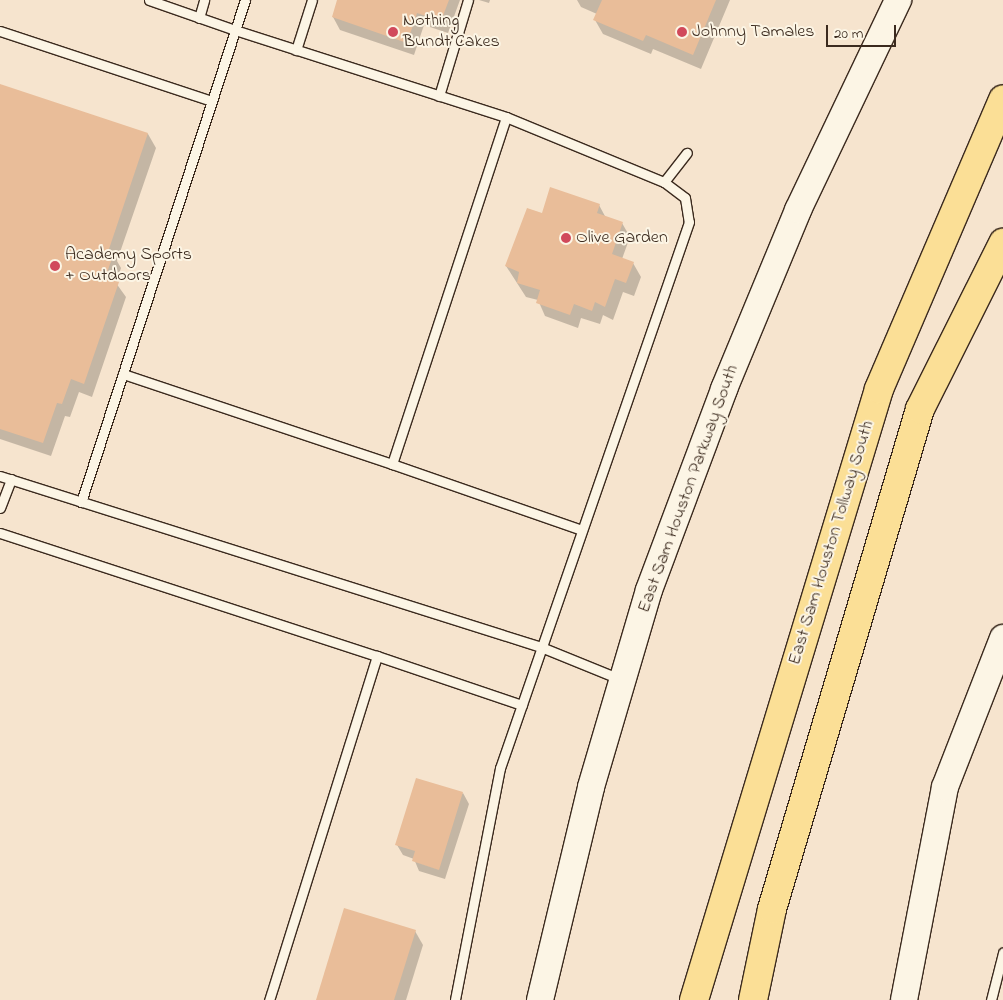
<!DOCTYPE html>
<html>
<head>
<meta charset="utf-8">
<style>
  body { margin:0 }
  #map { position:relative; width:1003px; height:1000px; overflow:hidden; background:#f6e4ce; font-family:"Indie Flower",sans-serif }
  div>[style] { position:absolute }
  .shadow>* { inset:0; background:#0003 }
  .building>* { inset:0; background:#e9bd99 }
  .roads { filter:drop-shadow(1px 0 #3b2a1e) drop-shadow(-1px 0 #3b2a1e) drop-shadow(0 1px #3b2a1e) drop-shadow(0 -1px #3b2a1e) }
  .service>* { height:9px; margin:-4.5px; padding:0 4.5px; transform-origin:4.5px; border-radius:4.5px; background:#fcf5e5 }
  .secondary>* { height:26px; margin:-13px; padding:0 13px; transform-origin:13px; border-radius:13px; background:#fcf5e5 }
  .motorway>* { height:28px; margin:-14px; padding:0 14px; transform-origin:14px; border-radius:14px; background:#fbdf96 }
  .dots>* { width:14px; height:14px; translate:-50% -50%; box-sizing:border-box; border:2px solid #fcf5e5; border-radius:50% }
  span { translate:-50% -50%; white-space:nowrap; text-align:center; line-height:1.15; -webkit-text-stroke:4px #fcf5e5; paint-order:stroke }
  .poi-label { font-size:18px; color:#3b2a1e }
  .left { translate:0 -50%; text-align:left }
  .street-label { font-size:18px; color:#3b2a1e }
  .scale { position:absolute; left:826px; top:25px; width:70px; height:22px; box-sizing:border-box; border:2px solid #3b2a1e; border-top:0; padding-left:6px; font-size:15px; line-height:18px; white-space:nowrap; color:#3b2a1e; -webkit-text-stroke:4px #fcf5e5; paint-order:stroke }
</style>
</head>
<body>
<div id="map">
  <div class="shadow">
    <i style="clip-path:polygon(339px 0,460px 0,448px 33px,424px 25px,414px 55px,340px 30px,333px 17px)"></i>
    <i style="clip-path:polygon(479px 0,490px 0,489px 3px)"></i>
    <i style="clip-path:polygon(577px 0,730px 0,701px 69px,653px 49px,651px 54px,603px 34px,595px 20px,597px 14px,581px 7px)"></i>
    <i style="clip-path:polygon(0 85px,148px 134px,156px 148px,117px 261px,121px 268px,116px 283px,126px 297px,92px 397px,79px 392px,70px 417px,65px 416px,51px 456px,0 439px)"></i>
    <i style="clip-path:polygon(599px 205px,606px 218px,622px 223px,630px 237px,622px 259px,633px 263px,641px 277px,634px 296px,623px 292px,613px 320px,603px 315px,600px 324px,581px 318px,578px 328px,545px 316px,538px 300px,526px 297px,506px 266px,543px 215px)"></i>
    <i style="clip-path:polygon(463px 793px,469px 804px,445px 879px,419px 871px,414px 859px,403px 855px,397px 845px)"></i>
    <i style="clip-path:polygon(415px 931px,423px 945px,406px 1000px,317px 1000px)"></i>
  </div>
  <div class="building">
    <i style="clip-path:polygon(337px 0,449px 0,441px 21px,417px 13px,407px 43px,332px 17px)"></i>
    <i style="clip-path:polygon(602px 0,716px 0,693px 55px,646px 35px,643px 41px,593px 20px)"></i>
    <i style="clip-path:polygon(0 84px,148px 133px,108px 252px,114px 253px,105px 278px,119px 282px,84px 384px,71px 379px,62px 404px,57px 403px,43px 443px,0 429px)"></i>
    <i style="clip-path:polygon(550px 187px,600px 204px,597px 213px,623px 222px,612px 254px,634px 262px,626px 283px,615px 279px,605px 307px,595px 302px,592px 311px,574px 304px,570px 315px,536px 303px,540px 290px,517px 283px,519px 272px,505px 266px,527px 208px,542px 213px)"></i>
    <i style="clip-path:polygon(416px 778px,463px 792px,439px 870px,412px 861px,415px 851px,395px 845px)"></i>
    <i style="clip-path:polygon(344px 908px,416px 930px,394px 1000px,316px 1000px)"></i>
  </div>
  <div class="roads">
    <div class="service">
      <i style="left:149px;top:0;width:91px;rotate:19.2deg"></i>
      <i style="left:235px;top:30px;width:285px;rotate:17.8deg"></i>
      <i style="left:506px;top:117px;width:171px;rotate:22.4deg"></i>
      <i style="left:664px;top:182px;width:26px;rotate:37deg"></i>
      <i style="left:685px;top:198px;width:24px;rotate:81deg"></i>
      <i style="left:689px;top:222px;width:578px;rotate:109.09deg"></i>
      <i style="left:500px;top:768px;width:236px;rotate:101deg"></i>
      <i style="left:199px;top:18px;width:19px;rotate:-74deg"></i>
      <i style="left:0;top:31px;width:223px;rotate:18.3deg"></i>
      <i style="left:296px;top:50px;width:52px;rotate:-72.3deg"></i>
      <i style="left:439px;top:96px;width:100px;rotate:-73.2deg"></i>
      <i style="left:664px;top:182px;width:37px;rotate:-52deg"></i>
      <i style="left:123px;top:374px;width:284px;rotate:18.5deg"></i>
      <i style="left:392px;top:464px;width:365px;rotate:-71.8deg"></i>
      <i style="left:392px;top:464px;width:201px;rotate:19.2deg"></i>
      <i style="left:0;top:476px;width:567px;rotate:17.54deg"></i>
      <i style="left:541px;top:647px;width:85px;rotate:22.1deg"></i>
      <i style="left:81px;top:502px;width:528px;rotate:-71.91deg"></i>
      <i style="left:0;top:508px;width:31px;rotate:-69deg"></i>
      <i style="left:0;top:533px;width:397px;rotate:18.1deg"></i>
      <i style="left:377px;top:656px;width:361px;rotate:107.4deg"></i>
      <i style="left:377px;top:656px;width:153px;rotate:18.7deg"></i>
      <i style="left:991px;top:1000px;width:49px;rotate:-75.7deg"></i>
    </div>
    <div class="secondary">
      <i style="left:540px;top:1000px;width:219px;rotate:-76.5deg"></i>
      <i style="left:591px;top:787px;width:205px;rotate:-73.6deg"></i>
      <i style="left:649px;top:590px;width:215px;rotate:-69.5deg"></i>
      <i style="left:724px;top:389px;width:194px;rotate:-67.5deg"></i>
      <i style="left:798px;top:210px;width:233px;rotate:-64.5deg"></i>
      <i style="left:904px;top:1000px;width:217px;rotate:-79.1deg"></i>
      <i style="left:945px;top:787px;width:160px;rotate:-68.7deg"></i>
    </div>
    <div class="motorway">
      <i style="left:694px;top:1000px;width:638px;rotate:-73.15deg"></i>
      <i style="left:879px;top:389px;width:315px;rotate:-66.8deg"></i>
      <i style="left:753px;top:1000px;width:93px;rotate:-78.2deg"></i>
      <i style="left:772px;top:909px;width:521px;rotate:-73.51deg"></i>
      <i style="left:920px;top:409px;width:186px;rotate:-63.4deg"></i>
    </div>
  </div>
  <div class="dots">
    <i style="left:393px;top:32px;background:#d1495b"></i>
    <i style="left:682px;top:32px;background:#d1495b"></i>
    <i style="left:566px;top:238px;background:#d1495b"></i>
    <i style="left:55px;top:266px;background:#d1495b"></i>
  </div>
  <div class="poi-label">
    <span class="left" style="left:403px;top:32px">Nothing<br>Bundt Cakes</span>
    <span class="left" style="left:692px;top:32px">Johnny Tamales</span>
    <span class="left" style="left:576px;top:238px">Olive Garden</span>
    <span class="left" style="left:65px;top:266px">Academy Sports<br>+ Outdoors</span>
  </div>
  <div class="street-label">
    <span style="left:689px;top:489px;rotate:-70deg">East Sam Houston Parkway South</span>
    <span style="left:832px;top:543px;rotate:-73deg">East Sam Houston Tollway South</span>
  </div>
  <div class="scale">20 m</div>
</div>
</body>
</html>
